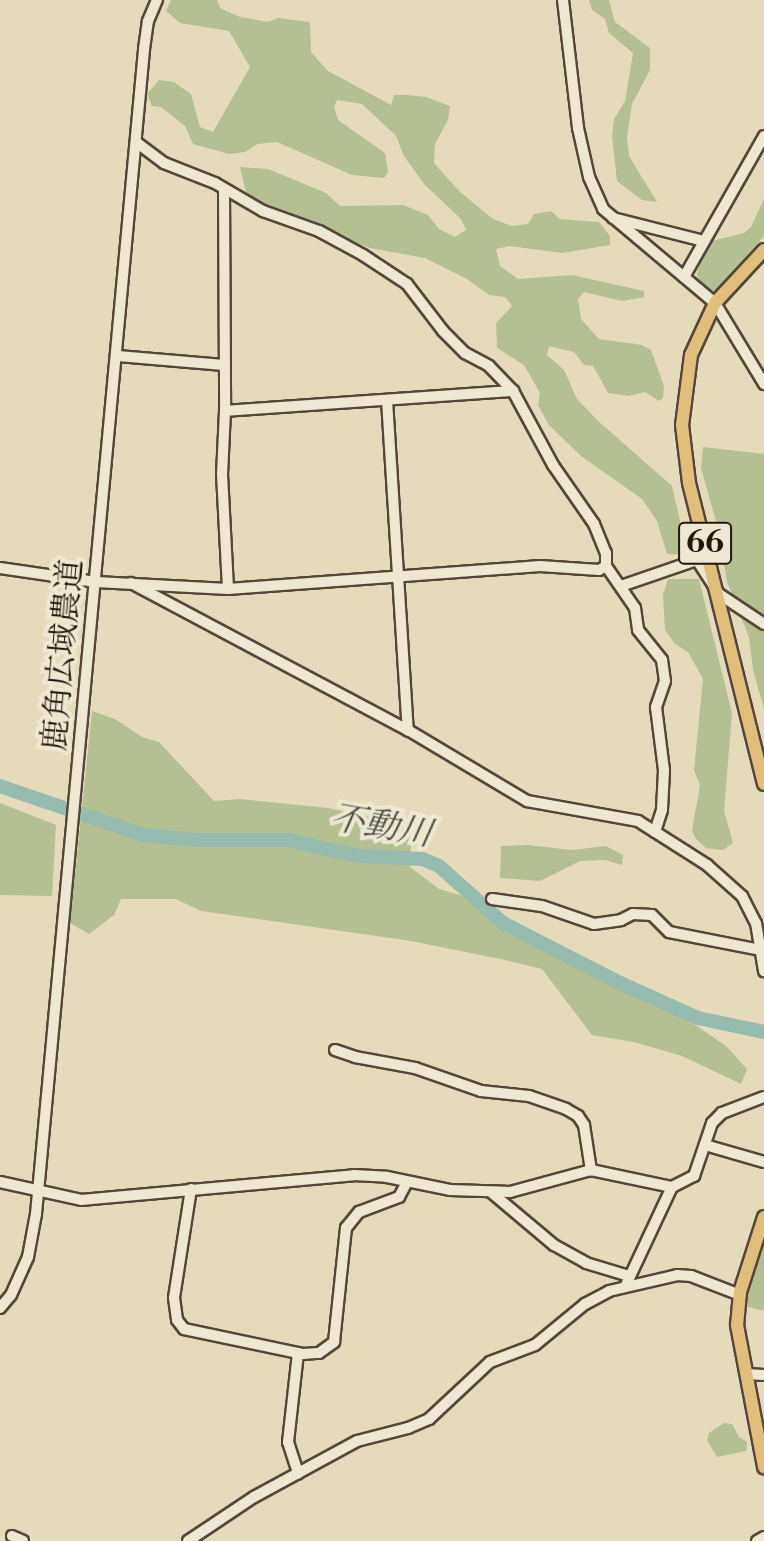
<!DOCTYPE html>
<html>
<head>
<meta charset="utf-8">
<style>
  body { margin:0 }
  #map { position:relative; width:764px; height:1541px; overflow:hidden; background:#e5dbba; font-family:"Libre Bodoni","Noto Serif JP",serif }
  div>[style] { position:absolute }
  .green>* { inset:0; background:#b4c091 }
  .river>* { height:14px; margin:-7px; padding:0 7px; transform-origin:7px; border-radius:7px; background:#96bbaf }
  .roads { filter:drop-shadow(2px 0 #56463a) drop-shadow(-2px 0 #56463a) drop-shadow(0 2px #56463a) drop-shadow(0 -2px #56463a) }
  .minor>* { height:10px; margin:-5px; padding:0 5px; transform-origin:5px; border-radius:5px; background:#eee8d2 }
  .major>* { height:12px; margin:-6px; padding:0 6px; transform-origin:6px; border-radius:6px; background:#e2be7d }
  span { translate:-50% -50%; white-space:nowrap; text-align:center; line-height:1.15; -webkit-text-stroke:8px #eee8d2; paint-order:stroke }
  .shield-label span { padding:2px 6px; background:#eee8d2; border:2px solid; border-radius:6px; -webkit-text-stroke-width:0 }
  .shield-label { font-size:30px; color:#27150f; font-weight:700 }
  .street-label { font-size:32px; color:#27150f }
  .water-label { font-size:34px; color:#4e4f47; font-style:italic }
</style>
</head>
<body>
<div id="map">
  <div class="green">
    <i style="clip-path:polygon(171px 0,217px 0,220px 8px,240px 17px,268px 22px,278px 18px,310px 22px,311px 52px,328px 71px,391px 105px,394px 95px,407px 95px,426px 97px,450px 106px,448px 120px,435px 144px,434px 163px,459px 191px,493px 219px,512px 226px,528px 224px,534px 214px,551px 211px,560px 219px,599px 222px,610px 236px,610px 245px,562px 253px,509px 246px,496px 249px,500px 266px,518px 279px,572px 275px,644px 291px,644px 297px,622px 301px,584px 292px,578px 299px,581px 319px,599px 339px,642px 345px,651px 350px,664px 386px,663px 398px,659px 401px,645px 392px,629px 396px,608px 393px,593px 366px,584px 365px,574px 352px,549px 346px,547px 355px,564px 370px,577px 399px,597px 420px,672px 486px,688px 555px,667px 554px,657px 521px,642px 499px,581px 456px,549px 425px,538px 405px,540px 393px,524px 365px,497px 348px,496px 323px,512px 306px,505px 297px,489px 295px,467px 279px,425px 258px,370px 248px,248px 201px,240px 167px,268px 169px,326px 193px,340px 206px,403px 205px,428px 215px,439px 229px,455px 237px,466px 230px,461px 219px,424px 184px,404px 156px,396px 136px,362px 104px,337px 100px,334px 107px,338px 120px,385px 153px,388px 172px,384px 178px,352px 175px,277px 142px,257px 144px,245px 152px,229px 154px,193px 144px,185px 126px,161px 107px,152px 106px,147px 94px,159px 80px,174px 82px,191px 94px,200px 127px,213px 132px,250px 67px,229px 31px,180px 23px,166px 11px)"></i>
    <i style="clip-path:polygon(589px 0,609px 0,615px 22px,650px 48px,650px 70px,632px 104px,627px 137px,629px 156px,657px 202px,642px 200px,617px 181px,612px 136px,614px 119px,625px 101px,633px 53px,609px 33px,605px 19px,592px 10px)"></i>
    <i style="clip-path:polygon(764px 199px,764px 236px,715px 290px,708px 292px,702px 289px,697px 275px,700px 261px,712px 241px,744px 233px,751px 227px)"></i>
    <i style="clip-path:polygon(703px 447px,764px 454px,764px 709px,753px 670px,749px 637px,727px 582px,718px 528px,701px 468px)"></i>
    <i style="clip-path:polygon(668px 579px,699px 579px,732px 713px,724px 811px,733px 843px,723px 850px,706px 848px,695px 838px,692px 830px,700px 786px,694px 770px,703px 679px,688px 652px,675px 644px,665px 630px,663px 595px)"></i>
    <i style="clip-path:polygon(92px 711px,115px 719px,142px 737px,159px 742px,214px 801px,240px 799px,328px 808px,402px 824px,411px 837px,410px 867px,439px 889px,460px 895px,498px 921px,697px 1026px,726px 1046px,747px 1069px,741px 1084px,682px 1056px,634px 1042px,592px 1035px,542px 969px,505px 960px,411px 941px,201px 911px,176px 899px,121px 899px,114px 915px,89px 934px,70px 923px)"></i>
    <i style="clip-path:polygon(0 803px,56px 825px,52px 896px,0 895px)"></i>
    <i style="clip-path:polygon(528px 845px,572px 850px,606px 846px,623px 855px,622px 865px,605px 860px,580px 861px,540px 881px,500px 878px,501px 846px)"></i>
    <i style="clip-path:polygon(763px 1240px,764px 1240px,764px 1311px,745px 1306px)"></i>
    <i style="clip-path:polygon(724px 1423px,732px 1424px,739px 1437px,747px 1442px,746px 1451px,717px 1457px,707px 1440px,709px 1433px)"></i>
  </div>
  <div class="river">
    <i style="left:0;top:786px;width:151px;rotate:18.9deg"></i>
    <i style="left:143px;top:835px;width:56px;rotate:5.1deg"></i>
    <i style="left:199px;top:840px;width:89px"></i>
    <i style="left:288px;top:840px;width:72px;rotate:12.9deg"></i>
    <i style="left:358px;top:856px;width:64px;rotate:2.7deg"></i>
    <i style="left:422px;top:859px;width:18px;rotate:22deg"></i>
    <i style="left:439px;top:866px;width:86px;rotate:41.7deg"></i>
    <i style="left:503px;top:923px;width:131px;rotate:27.1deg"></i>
    <i style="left:620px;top:983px;width:85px;rotate:24.2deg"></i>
    <i style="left:698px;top:1018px;width:67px;rotate:12deg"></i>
  </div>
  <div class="roads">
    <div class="minor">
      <i style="left:563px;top:0;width:129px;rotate:83.3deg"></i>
      <i style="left:578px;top:128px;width:50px;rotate:77.3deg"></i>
      <i style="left:589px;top:177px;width:35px;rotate:66deg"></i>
      <i style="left:603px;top:209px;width:146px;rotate:40deg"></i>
      <i style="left:715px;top:303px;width:95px;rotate:58.8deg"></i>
      <i style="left:136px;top:142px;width:35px;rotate:37deg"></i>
      <i style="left:164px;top:163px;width:55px;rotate:21.4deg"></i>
      <i style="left:215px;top:183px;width:56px;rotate:30.3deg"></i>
      <i style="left:263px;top:211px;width:59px;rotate:19.7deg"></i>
      <i style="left:319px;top:231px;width:50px;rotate:28.6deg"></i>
      <i style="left:363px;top:255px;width:53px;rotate:33.4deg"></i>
      <i style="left:407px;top:284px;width:59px;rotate:52.5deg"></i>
      <i style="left:443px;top:331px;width:31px;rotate:45deg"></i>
      <i style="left:465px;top:353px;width:27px;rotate:28deg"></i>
      <i style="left:489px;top:366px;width:35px;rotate:46deg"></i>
      <i style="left:513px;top:391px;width:84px;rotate:61.6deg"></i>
      <i style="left:553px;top:465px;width:72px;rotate:55.2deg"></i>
      <i style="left:594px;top:524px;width:31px;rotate:68deg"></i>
      <i style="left:606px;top:553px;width:13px;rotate:90deg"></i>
      <i style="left:606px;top:566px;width:51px;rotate:55.4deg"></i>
      <i style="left:635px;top:608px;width:22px;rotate:82deg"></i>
      <i style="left:638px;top:630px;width:38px;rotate:51deg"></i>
      <i style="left:662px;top:660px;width:21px;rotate:82deg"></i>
      <i style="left:665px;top:681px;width:28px;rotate:109deg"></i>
      <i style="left:656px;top:707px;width:64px;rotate:82.8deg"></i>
      <i style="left:664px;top:770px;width:40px;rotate:92.9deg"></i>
      <i style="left:662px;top:810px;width:23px;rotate:108deg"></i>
      <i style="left:224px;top:190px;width:221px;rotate:89.7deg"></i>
      <i style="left:225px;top:411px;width:63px;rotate:92.7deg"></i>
      <i style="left:222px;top:474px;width:115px;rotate:87deg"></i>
      <i style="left:613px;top:218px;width:94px;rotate:14.2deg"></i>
      <i style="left:684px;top:277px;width:162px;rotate:-60.4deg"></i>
      <i style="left:117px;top:356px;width:108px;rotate:4.8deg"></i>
      <i style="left:387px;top:400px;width:331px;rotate:86.4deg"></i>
      <i style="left:225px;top:411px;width:289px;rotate:-4deg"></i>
      <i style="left:0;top:568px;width:97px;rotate:8.3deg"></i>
      <i style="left:96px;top:582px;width:132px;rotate:3deg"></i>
      <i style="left:228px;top:589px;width:313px;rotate:-4.2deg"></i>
      <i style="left:540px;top:566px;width:59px;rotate:3.9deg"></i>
      <i style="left:599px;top:570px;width:8px;rotate:-30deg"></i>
      <i style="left:131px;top:583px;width:314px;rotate:28deg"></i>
      <i style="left:408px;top:730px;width:139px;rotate:30.8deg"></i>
      <i style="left:527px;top:801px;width:113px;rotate:10.2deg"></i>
      <i style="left:638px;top:821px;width:82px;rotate:32.5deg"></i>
      <i style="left:707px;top:865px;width:47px;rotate:41.5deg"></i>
      <i style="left:742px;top:896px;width:30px;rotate:63deg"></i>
      <i style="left:756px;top:923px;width:49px;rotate:80.5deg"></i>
      <i style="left:621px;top:586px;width:80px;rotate:-18.9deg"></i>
      <i style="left:697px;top:560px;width:40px;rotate:57.1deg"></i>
      <i style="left:719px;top:594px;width:54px;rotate:33.7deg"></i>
      <i style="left:492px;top:899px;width:50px;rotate:8deg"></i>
      <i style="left:542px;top:906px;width:55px;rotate:19.1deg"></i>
      <i style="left:594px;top:924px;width:27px;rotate:-8deg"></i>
      <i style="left:621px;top:920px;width:13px;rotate:-27deg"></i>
      <i style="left:633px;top:914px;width:19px;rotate:3deg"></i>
      <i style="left:652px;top:915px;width:24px;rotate:45deg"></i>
      <i style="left:669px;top:932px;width:94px;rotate:11.1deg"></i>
      <i style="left:335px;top:1050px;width:21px;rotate:19deg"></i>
      <i style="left:355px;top:1057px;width:61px;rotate:10.4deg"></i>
      <i style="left:415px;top:1068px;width:70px;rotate:19.2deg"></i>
      <i style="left:481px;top:1091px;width:48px;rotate:5.9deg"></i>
      <i style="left:529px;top:1096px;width:39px;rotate:19deg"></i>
      <i style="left:566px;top:1109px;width:14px;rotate:30deg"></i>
      <i style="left:578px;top:1116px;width:11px;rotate:56deg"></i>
      <i style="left:584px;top:1125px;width:46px;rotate:81.2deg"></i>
      <i style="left:705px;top:1145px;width:61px;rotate:16.1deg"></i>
      <i style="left:0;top:1182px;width:83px;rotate:12.5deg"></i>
      <i style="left:81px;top:1200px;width:274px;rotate:-5.2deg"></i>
      <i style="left:354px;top:1175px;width:33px;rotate:3deg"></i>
      <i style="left:387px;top:1177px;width:64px;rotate:11.7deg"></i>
      <i style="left:450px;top:1190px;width:60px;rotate:1.9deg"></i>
      <i style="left:510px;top:1192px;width:84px;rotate:-15.2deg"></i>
      <i style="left:591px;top:1170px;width:83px;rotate:11.9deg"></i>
      <i style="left:191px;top:1189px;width:110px;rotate:98.9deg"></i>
      <i style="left:174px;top:1298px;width:22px;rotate:82deg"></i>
      <i style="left:177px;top:1320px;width:11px;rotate:52deg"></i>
      <i style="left:184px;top:1329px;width:122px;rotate:11.9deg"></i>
      <i style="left:303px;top:1354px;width:16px;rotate:-4deg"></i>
      <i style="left:319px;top:1353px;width:19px;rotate:-36deg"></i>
      <i style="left:334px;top:1342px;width:115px;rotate:-84deg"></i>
      <i style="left:346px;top:1228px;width:21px;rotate:-51deg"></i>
      <i style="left:359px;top:1212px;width:43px;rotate:-20.6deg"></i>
      <i style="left:399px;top:1197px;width:17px;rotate:-62deg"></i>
      <i style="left:492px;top:1193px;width:81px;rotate:40deg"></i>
      <i style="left:554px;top:1245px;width:37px;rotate:29deg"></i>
      <i style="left:586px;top:1263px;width:45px;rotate:16.8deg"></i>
      <i style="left:626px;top:1285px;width:108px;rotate:-64.9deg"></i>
      <i style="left:672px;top:1187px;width:25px;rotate:-27deg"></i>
      <i style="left:694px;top:1176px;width:56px;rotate:-71.2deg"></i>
      <i style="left:712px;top:1123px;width:14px;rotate:-45deg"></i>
      <i style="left:722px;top:1113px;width:45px;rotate:-20.9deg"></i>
      <i style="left:0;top:1308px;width:17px;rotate:-50deg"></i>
      <i style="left:11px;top:1295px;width:42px;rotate:-65.9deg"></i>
      <i style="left:28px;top:1257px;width:44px;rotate:-79.5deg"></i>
      <i style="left:36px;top:1214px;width:1170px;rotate:-84.7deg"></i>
      <i style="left:144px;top:49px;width:28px;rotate:-82deg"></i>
      <i style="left:148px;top:21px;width:23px;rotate:-67deg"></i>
      <i style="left:298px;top:1353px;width:90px;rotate:96.4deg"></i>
      <i style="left:288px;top:1442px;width:33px;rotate:72deg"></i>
      <i style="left:746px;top:1374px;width:18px;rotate:3deg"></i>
      <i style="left:12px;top:1536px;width:12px;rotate:24deg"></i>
      <i style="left:188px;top:1541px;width:79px;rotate:-33.7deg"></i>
      <i style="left:254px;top:1497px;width:117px;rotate:-28.5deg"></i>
      <i style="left:357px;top:1441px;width:53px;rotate:-14.3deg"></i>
      <i style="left:408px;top:1428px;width:23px;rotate:-23deg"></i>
      <i style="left:429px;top:1419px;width:83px;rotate:-43.1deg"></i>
      <i style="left:490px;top:1362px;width:48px;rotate:-20.7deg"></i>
      <i style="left:535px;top:1345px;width:65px;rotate:-39.4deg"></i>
      <i style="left:585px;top:1304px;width:27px;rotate:-28deg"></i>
      <i style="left:609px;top:1291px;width:70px;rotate:-13.2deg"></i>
      <i style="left:677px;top:1275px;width:14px;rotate:4deg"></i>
      <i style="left:691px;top:1276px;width:53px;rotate:21.2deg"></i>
      <i style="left:757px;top:1541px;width:8px;rotate:-30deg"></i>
    </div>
    <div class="major">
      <i style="left:764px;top:250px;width:72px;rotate:132.8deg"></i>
      <i style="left:715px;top:303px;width:57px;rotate:114.8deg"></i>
      <i style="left:691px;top:355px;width:71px;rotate:97.3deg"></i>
      <i style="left:682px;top:425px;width:58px;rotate:83.1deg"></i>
      <i style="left:689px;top:483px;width:310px;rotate:76deg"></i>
      <i style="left:764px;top:1217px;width:79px;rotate:107.7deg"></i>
      <i style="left:740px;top:1292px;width:33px;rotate:95deg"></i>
      <i style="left:737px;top:1325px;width:145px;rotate:79.2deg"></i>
    </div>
  </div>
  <div class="shield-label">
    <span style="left:705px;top:543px">66</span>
  </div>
  <div class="street-label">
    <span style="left:63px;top:655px;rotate:-85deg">鹿角広域農道</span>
  </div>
  <div class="water-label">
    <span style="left:381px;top:827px;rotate:10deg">不動川</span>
  </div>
</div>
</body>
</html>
